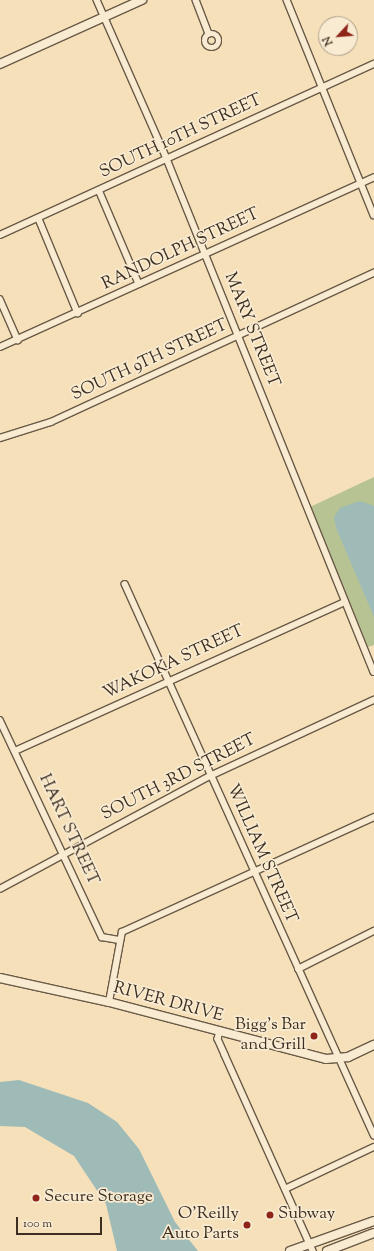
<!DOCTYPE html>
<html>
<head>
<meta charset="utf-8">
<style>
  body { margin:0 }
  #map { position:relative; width:374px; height:1251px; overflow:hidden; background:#f5e0b9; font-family:"Sorts Mill Goudy",serif }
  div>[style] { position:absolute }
  .green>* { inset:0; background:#b7c392 }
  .water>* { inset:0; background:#9fbbb8 }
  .roads { filter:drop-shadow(1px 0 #6a5a47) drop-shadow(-1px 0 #6a5a47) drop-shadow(0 1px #6a5a47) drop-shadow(0 -1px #6a5a47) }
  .street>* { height:5.5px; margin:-2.75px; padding:0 2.75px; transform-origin:2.75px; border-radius:2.75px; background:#f8ebd2 }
  .street>.ring { margin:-2.75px; padding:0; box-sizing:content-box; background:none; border:5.5px solid #f8ebd2; border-radius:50% }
  .secondary>* { height:8px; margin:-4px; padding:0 4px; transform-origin:4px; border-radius:4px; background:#f8ebd2 }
  .dots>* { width:11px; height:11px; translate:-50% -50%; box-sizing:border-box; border:2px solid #f8ebd2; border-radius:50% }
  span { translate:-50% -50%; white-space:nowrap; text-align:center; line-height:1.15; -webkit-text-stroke:3.5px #f8ebd2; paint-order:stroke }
  .street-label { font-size:17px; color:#3c2e21 }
  .poi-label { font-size:17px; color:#3c2e21 }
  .right { translate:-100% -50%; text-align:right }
  .left { translate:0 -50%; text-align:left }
  .north { position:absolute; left:318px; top:16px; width:40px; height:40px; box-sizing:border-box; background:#f8ebd2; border:1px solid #ad9f8b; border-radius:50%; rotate:244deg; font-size:11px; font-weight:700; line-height:16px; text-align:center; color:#3c2e21 }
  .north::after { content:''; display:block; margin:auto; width:14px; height:18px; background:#8f2418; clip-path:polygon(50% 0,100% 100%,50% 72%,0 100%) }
  .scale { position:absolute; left:16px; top:1217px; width:86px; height:18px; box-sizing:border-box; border:2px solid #3c2e21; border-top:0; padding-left:5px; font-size:12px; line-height:14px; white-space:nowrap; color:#3c2e21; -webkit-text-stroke:3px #f8ebd2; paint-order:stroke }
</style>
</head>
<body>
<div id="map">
  <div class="green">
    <i style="clip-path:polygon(374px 477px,374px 645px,368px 647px,310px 507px)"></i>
  </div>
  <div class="water">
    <i style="clip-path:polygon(360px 501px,374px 506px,374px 617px,336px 528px,334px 517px,340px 508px)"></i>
    <i style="clip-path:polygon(19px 1080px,88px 1103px,117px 1122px,139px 1149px,175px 1222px,198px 1251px,117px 1251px,106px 1204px,74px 1156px,25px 1127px,0 1126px,0 1082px)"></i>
  </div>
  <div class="roads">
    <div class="street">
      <i style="left:97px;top:0;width:174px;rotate:66.2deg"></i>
      <i style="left:167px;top:159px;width:553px;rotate:68.03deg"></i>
      <i style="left:196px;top:0;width:36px;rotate:69deg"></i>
      <i style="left:287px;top:0;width:232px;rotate:68deg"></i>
      <i class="ring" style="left:205px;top:34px;width:8.5px;height:8.5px"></i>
      <i style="left:99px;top:190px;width:102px;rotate:66.9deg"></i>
      <i style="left:39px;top:219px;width:102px;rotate:67.5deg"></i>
      <i style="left:0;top:235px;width:411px;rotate:-24.6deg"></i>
      <i style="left:0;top:299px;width:45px;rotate:66.3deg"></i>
      <i style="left:0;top:347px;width:411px;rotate:-24.4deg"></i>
      <i style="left:0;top:438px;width:53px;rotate:-17.4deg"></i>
      <i style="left:51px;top:422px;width:356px;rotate:-24.8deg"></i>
      <i style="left:125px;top:584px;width:605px;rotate:65.68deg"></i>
      <i style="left:0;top:720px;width:240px;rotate:64.8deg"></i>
      <i style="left:102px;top:937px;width:17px;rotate:10deg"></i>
      <i style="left:15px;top:751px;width:362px;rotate:-24.3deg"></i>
      <i style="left:0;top:889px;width:238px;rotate:-28.3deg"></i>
      <i style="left:210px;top:776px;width:181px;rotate:-24.9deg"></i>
      <i style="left:298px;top:969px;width:85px;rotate:-26.6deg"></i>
      <i style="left:109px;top:1002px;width:71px;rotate:-79.5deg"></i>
      <i style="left:122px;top:932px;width:277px;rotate:-24.5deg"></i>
      <i style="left:220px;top:1032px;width:7px;rotate:106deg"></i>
      <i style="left:218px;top:1039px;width:17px;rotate:66deg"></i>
      <i style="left:225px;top:1055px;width:215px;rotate:65.8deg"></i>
      <i style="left:285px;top:1189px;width:98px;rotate:-25.3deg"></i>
    </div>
    <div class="secondary">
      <i style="left:0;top:64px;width:156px;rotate:-24.3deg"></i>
      <i style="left:0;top:978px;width:112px;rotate:12.4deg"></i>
      <i style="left:109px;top:1002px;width:224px;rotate:14.7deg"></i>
      <i style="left:326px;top:1059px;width:22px;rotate:-5deg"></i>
      <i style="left:348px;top:1057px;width:29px;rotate:-25deg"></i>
      <i style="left:290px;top:1251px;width:89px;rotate:-19.7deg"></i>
      <i style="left:327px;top:1251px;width:50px;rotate:-21deg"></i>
    </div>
  </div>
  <div class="dots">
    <i style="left:314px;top:1036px;background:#8f2418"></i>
    <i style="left:36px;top:1198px;background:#8f2418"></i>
    <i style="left:270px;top:1215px;background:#8f2418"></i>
    <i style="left:247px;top:1225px;background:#8f2418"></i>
  </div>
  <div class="street-label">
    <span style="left:181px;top:137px;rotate:-25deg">SOUTH 10TH STREET</span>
    <span style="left:181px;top:250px;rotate:-25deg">RANDOLPH STREET</span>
    <span style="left:251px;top:330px;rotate:68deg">MARY STREET</span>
    <span style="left:150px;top:361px;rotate:-25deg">SOUTH 9TH STREET</span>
    <span style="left:174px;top:663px;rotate:-25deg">WAKOKA STREET</span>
    <span style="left:179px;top:778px;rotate:-27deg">SOUTH 3RD STREET</span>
    <span style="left:68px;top:830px;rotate:65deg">HART STREET</span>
    <span style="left:261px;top:854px;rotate:66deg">WILLIAM STREET</span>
    <span style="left:168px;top:1003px;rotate:15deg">RIVER DRIVE</span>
  </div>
  <div class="poi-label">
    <span class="right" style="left:306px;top:1036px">Bigg's Bar<br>and Grill</span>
    <span class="left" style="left:44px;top:1198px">Secure Storage</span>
    <span class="right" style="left:239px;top:1225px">O'Reilly<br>Auto Parts</span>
    <span class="left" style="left:278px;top:1215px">Subway</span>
  </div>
  <div class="north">N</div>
  <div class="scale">100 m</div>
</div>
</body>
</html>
